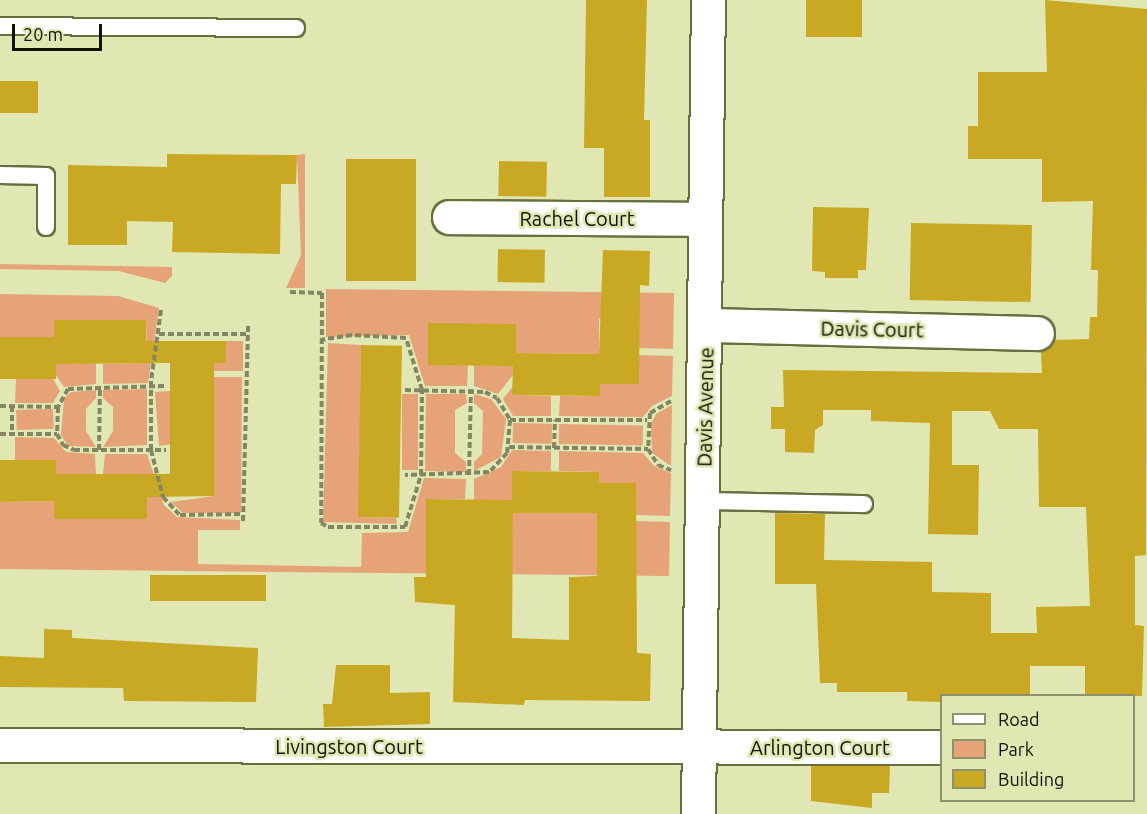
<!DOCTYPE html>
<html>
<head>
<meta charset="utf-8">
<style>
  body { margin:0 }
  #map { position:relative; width:1147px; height:814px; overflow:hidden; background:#e0e7b2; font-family:Ubuntu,sans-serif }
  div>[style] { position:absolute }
  .green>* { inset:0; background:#e6a377; transform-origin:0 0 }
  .building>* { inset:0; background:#c9a824; transform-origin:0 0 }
  .path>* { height:4px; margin-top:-2px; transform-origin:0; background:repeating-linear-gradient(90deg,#828662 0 6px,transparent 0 9px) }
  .roads { filter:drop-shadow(2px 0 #696e3e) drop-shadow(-2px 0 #696e3e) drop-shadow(0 2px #696e3e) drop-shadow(0 -2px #696e3e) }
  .lane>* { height:16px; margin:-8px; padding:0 8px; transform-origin:8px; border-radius:8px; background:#fff }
  .street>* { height:33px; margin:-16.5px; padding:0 16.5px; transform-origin:16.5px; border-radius:16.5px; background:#fff }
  span { translate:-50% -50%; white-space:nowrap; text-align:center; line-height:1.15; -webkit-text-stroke:5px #e0e7b2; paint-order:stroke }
  .street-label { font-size:20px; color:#111302 }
  .legend { position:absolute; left:940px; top:694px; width:195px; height:108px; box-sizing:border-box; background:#e0e7b2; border:2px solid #8d926c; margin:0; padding:8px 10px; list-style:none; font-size:18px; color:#111302 }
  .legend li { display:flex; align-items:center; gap:12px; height:30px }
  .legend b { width:30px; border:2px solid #8d926c }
  .scale { position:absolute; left:12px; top:24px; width:90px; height:27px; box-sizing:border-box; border:3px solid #111302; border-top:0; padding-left:8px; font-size:18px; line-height:21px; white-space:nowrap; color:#111302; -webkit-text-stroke:4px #e0e7b2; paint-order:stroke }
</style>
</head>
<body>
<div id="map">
  <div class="green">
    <i style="clip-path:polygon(305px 154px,305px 288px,286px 288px,301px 255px,297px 155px)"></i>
    <i style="clip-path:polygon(0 264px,172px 267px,172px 276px,165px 283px,119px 271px,0 269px)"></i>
    <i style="clip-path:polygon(326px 289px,674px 293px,673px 349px,639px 348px,639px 319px,599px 319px,599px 354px,516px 353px,429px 323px,428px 365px,468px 365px,467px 386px,425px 386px,409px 335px,326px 337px)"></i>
    <i style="clip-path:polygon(0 294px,118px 296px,159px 308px,148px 383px,103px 384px,103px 364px,147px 363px,146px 320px,54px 320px,54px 337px,0 337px)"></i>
    <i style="left:214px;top:341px;width:29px;height:30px"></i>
    <i style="clip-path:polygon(328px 343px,361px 345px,359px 517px,396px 518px,397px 524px,323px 522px)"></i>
    <i style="clip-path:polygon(639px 355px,673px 356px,672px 396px,652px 406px,643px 417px,559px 416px,560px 396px,599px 396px,600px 384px,639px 384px)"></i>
    <i style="clip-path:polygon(96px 363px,96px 384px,64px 387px,56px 375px,56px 364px)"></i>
    <i style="clip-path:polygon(474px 365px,513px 366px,513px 375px,498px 394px,474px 386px)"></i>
    <i style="clip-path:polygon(214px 377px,242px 377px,241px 513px,183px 513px,171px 502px,214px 496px)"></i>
    <i style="clip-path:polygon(16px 379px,53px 379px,60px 391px,53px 403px,15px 403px)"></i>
    <i style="clip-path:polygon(513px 386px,513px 395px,551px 396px,551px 416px,513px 416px,503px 399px)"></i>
    <i style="clip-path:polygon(147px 389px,147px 445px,103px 447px,113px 431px,113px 407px,103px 398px,103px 390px)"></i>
    <i style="clip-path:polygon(96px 390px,96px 398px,86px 409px,86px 431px,96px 447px,68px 446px,61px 435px,64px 398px,71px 392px)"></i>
    <i style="clip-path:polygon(170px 391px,172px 444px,159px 446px,155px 392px)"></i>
    <i style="left:402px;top:394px;width:16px;height:76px"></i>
    <i style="clip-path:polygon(426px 394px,466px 394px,467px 403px,455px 410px,455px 453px,466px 462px,466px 472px,425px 471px)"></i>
    <i style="clip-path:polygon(474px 394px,491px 399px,506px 419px,501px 457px,474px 471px,474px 462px,482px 454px,483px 411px,474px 403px)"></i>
    <i style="clip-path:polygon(672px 405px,671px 466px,652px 453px,651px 424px,656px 414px)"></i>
    <i style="left:16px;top:410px;width:37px;height:20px;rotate:-2deg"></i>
    <i style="left:513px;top:423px;width:39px;height:20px;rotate:1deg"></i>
    <i style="left:559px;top:424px;width:84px;height:20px;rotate:1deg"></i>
    <i style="clip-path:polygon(15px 437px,54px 438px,66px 452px,95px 454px,96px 474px,56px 474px,56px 460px,15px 460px)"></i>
    <i style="clip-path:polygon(512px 450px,551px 451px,551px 471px,512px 471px,512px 500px,474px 500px,474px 479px,501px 467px)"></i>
    <i style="clip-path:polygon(559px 451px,643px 453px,654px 466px,671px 473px,670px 516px,636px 515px,636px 483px,599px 483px,599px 472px,559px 471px)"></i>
    <i style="clip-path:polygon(105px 454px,147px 454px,164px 505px,177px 517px,240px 520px,240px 530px,198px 530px,198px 564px,361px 567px,362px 533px,408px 532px,424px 478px,466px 479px,465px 499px,426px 499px,427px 541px,513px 541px,513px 513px,597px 513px,597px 549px,636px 550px,636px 521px,670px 522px,669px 576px,0 569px,0 502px,54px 501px,54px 519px,147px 519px,103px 474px)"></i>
  </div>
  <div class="building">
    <i style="clip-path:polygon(586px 0,647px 0,644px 120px,650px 120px,650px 197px,604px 197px,604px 148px,584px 148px)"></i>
    <i style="left:806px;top:0;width:56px;height:37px"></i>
    <i style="clip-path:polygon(1045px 0,1147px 9px,1146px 555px,1135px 556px,1135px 625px,1144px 626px,1142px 696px,1085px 696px,1085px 666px,1030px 666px,1030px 696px,940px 696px,940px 702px,907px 701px,907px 692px,837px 692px,837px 683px,820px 683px,816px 584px,775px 584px,775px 513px,825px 514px,824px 560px,932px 562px,932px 592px,991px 593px,991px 633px,1037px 633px,1036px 607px,1090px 606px,1086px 507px,1039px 507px,1038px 429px,999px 429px,990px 411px,952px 411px,952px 465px,979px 465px,978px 535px,928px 534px,930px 423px,871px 421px,871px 410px,823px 410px,823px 425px,815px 430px,814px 453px,785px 452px,785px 429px,771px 429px,771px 407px,784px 407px,783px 370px,1042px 373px,1041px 351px,1054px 340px,1089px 339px,1090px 317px,1097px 317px,1098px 270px,1091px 270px,1093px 201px,1042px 202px,1042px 159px,968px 159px,968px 126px,978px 126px,978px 72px,1047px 72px)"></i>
    <i style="left:0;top:81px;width:38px;height:32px"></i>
    <i style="clip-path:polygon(167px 154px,297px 155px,296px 184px,281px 184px,280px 254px,172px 252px,173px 222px,127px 221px,127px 245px,68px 245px,68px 165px,167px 167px)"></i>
    <i style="left:346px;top:159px;width:70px;height:122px"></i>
    <i style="left:499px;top:161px;width:48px;height:35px;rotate:1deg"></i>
    <i style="clip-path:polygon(813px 207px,869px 208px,866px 270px,858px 270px,858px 278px,825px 278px,825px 272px,812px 271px)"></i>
    <i style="left:911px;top:223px;width:121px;height:77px;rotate:1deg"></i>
    <i style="left:498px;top:249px;width:47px;height:33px;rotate:1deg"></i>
    <i style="clip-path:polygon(603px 250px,650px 251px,649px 286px,640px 285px,639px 384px,600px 384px,600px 396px,512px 395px,513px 366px,428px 365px,428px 323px,516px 324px,516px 353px,599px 354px)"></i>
    <i style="clip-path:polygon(54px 320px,146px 320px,146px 341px,226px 341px,226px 363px,214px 363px,214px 496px,147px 497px,147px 519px,54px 519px,54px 501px,0 502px,0 460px,56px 460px,56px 474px,170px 474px,170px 363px,56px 364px,56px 379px,0 379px,0 337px,54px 337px)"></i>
    <i style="left:361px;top:345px;width:41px;height:172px;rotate:1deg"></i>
    <i style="clip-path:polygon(evenodd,512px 471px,599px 472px,599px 483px,636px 483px,637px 653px,651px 654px,650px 701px,525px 700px,524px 705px,453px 702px,455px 605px,415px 602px,414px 577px,426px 577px,426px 499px,512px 500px,512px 471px,513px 513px,597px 513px,597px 576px,569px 577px,569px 640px,512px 638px,513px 513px)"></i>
    <i style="left:150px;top:575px;width:116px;height:26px"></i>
    <i style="clip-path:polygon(44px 629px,72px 630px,72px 638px,258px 648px,256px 702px,124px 701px,123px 688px,0 687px,0 656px,44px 658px)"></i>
    <i style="clip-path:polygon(336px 665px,390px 665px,390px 693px,430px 692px,430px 724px,324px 727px,323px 704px,332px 704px)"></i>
    <i style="clip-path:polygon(811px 765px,890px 766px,889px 793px,872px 793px,872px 808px,811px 801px)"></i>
  </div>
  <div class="path">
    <i style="left:290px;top:292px;width:32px;rotate:2deg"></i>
    <i style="left:322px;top:293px;width:230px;rotate:90.2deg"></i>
    <i style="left:321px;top:523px;width:8px;rotate:30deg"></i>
    <i style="left:328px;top:527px;width:77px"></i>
    <i style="left:405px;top:527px;width:54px;rotate:-72.9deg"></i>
    <i style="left:421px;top:475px;width:85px;rotate:-89.3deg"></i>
    <i style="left:422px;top:390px;width:54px;rotate:-107.1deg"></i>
    <i style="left:406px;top:338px;width:54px;rotate:-176.8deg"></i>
    <i style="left:352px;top:335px;width:31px;rotate:171deg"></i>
    <i style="left:161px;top:310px;width:72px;rotate:98deg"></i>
    <i style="left:151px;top:381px;width:69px;rotate:90deg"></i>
    <i style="left:151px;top:450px;width:49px;rotate:75.7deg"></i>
    <i style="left:163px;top:497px;width:25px;rotate:47deg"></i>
    <i style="left:180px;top:515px;width:63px;rotate:-0.9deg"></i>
    <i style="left:159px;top:334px;width:88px"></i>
    <i style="left:164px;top:386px;width:96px;rotate:178.2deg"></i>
    <i style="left:68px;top:389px;width:21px;rotate:119deg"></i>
    <i style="left:58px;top:407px;width:27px;rotate:92deg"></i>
    <i style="left:57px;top:434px;width:13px;rotate:61deg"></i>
    <i style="left:63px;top:445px;width:12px;rotate:24deg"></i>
    <i style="left:74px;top:450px;width:92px"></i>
    <i style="left:405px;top:390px;width:80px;rotate:1.4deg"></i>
    <i style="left:485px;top:392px;width:13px;rotate:27deg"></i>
    <i style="left:497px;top:398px;width:26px;rotate:59deg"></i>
    <i style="left:510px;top:420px;width:33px;rotate:95deg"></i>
    <i style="left:507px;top:453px;width:26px;rotate:133deg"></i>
    <i style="left:489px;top:472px;width:84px;rotate:178deg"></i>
    <i style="left:671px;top:401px;width:24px;rotate:150deg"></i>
    <i style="left:650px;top:413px;width:36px;rotate:93deg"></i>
    <i style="left:648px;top:449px;width:19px;rotate:58deg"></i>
    <i style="left:658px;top:465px;width:14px;rotate:21deg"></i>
    <i style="left:0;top:406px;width:58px;rotate:1deg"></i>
    <i style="left:12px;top:406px;width:28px;rotate:90deg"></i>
    <i style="left:510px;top:420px;width:137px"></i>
    <i style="left:0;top:434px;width:57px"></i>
    <i style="left:509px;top:447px;width:139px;rotate:0.8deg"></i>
    <i style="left:554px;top:448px;width:28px;rotate:-88deg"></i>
    <i style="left:99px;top:450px;width:63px;rotate:-89.1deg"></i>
    <i style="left:469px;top:475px;width:86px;rotate:-88.7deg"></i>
    <i style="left:243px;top:521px;width:197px;rotate:-88.5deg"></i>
  </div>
  <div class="roads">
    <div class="lane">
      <i style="left:0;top:26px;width:296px;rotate:0.4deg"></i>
      <i style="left:0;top:175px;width:46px;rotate:1.2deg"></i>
      <i style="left:46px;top:176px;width:51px;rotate:90deg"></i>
      <i style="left:703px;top:501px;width:161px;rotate:1.1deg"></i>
    </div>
    <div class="street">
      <i style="left:449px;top:217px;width:255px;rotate:0.4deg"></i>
      <i style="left:706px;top:325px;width:331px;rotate:1.4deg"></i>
      <i style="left:0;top:745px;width:942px;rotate:0.12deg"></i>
      <i style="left:698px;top:814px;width:814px;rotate:-89.3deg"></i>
    </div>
  </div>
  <div class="street-label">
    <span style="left:577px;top:218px">Rachel Court</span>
    <span style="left:872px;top:329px;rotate:1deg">Davis Court</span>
    <span style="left:705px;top:407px;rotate:-89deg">Davis Avenue</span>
    <span style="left:349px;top:746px">Livingston Court</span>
    <span style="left:820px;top:747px">Arlington Court</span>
  </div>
  <ul class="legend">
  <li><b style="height:8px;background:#fff"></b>Road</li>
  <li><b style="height:16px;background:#e6a377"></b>Park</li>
  <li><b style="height:16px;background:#c9a824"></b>Building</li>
  </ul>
  <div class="scale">20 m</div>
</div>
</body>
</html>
